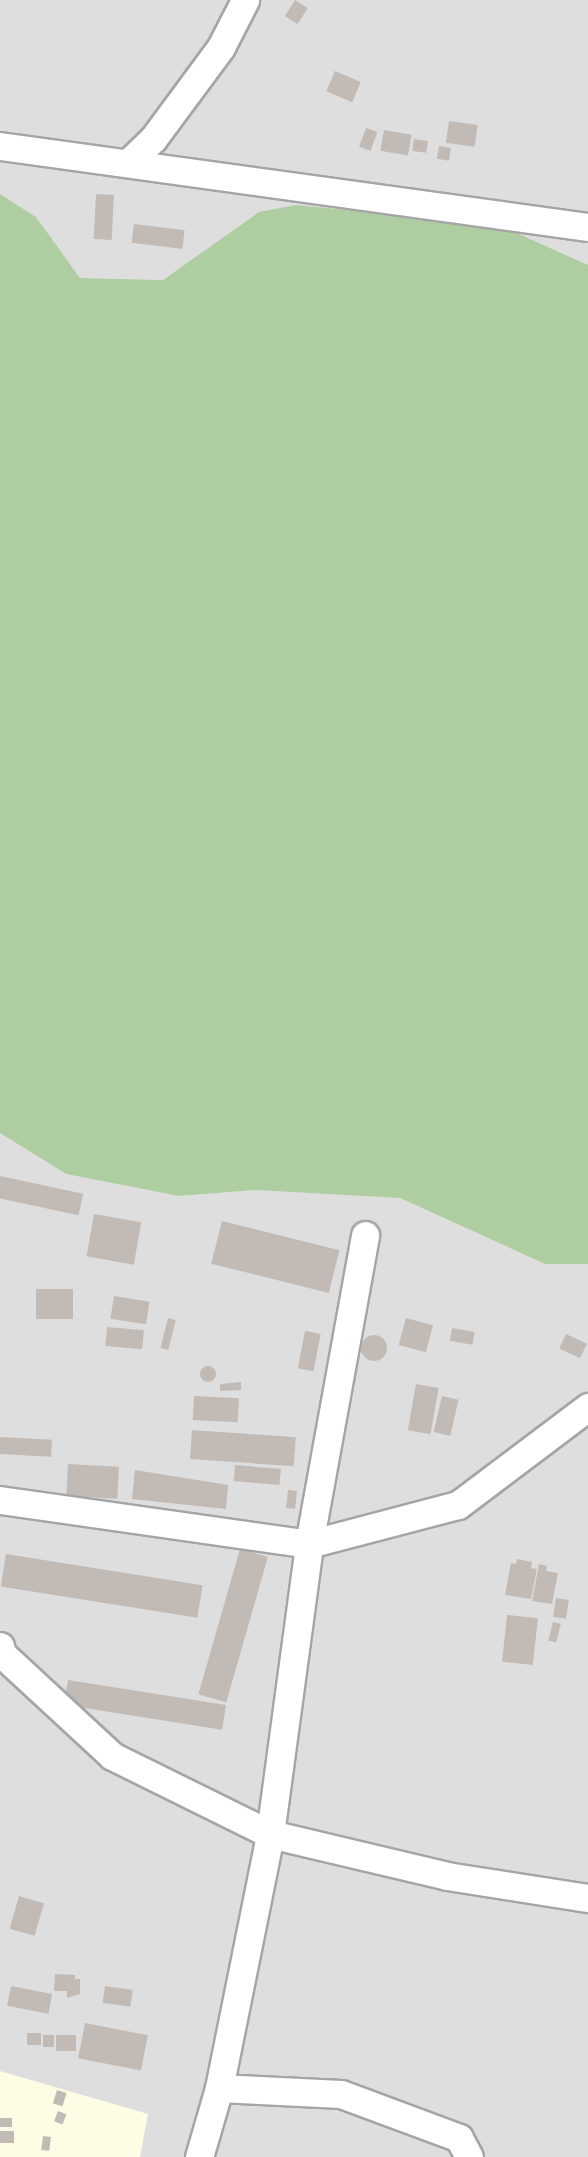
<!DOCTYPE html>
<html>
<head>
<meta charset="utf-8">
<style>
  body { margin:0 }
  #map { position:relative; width:588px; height:2157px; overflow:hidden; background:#f1eee9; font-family:Lato,sans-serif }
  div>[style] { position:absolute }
  .residential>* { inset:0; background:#dfdede }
  .education>* { inset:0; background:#fdfde5 }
  .forest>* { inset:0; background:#aecda0 }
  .building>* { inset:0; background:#c1bab5; transform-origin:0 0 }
  .round { border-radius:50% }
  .roads { filter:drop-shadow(2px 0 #a5a5a5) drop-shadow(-2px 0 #a5a5a5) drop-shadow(0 2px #a5a5a5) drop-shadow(0 -2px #a5a5a5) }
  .minor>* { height:27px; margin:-13.5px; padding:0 13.5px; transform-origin:13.5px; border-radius:13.5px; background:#fff }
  span { translate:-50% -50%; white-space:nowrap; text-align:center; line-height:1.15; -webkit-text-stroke:4.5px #fff; paint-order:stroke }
</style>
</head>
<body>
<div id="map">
  <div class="residential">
    <i style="clip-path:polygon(0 0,588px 0,588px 265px,499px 225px,259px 212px,163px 280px,80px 278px,36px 217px,0 194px)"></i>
    <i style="clip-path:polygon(0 1133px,66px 1174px,179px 1196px,255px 1190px,400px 1198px,545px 1264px,588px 1264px,588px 2157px,0 2157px)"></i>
  </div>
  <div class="education">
    <i style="clip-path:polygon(0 2071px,148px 2114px,140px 2157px,0 2157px)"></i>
  </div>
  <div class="forest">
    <i style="clip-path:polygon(0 194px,36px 217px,80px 278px,163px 280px,259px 212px,296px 205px,499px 225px,588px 265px,588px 1264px,545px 1264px,400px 1198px,255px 1190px,179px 1196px,66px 1174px,0 1133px)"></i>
  </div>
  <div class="building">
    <i style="left:295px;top:0;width:15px;height:19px;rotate:32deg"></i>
    <i style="left:335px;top:71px;width:28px;height:22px;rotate:23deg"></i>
    <i style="left:449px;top:121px;width:29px;height:22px;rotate:8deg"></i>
    <i style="left:366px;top:128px;width:12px;height:20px;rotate:20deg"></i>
    <i style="left:384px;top:130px;width:28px;height:21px;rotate:10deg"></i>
    <i style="left:414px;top:139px;width:14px;height:12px;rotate:8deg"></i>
    <i style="left:439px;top:146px;width:12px;height:13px;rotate:9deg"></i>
    <i style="left:96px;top:194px;width:18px;height:45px;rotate:3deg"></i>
    <i style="left:134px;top:224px;width:51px;height:19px;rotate:7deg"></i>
    <i style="left:0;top:1176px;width:85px;height:22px;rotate:12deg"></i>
    <i style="left:94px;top:1214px;width:48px;height:43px;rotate:10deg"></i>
    <i style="left:222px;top:1221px;width:121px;height:44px;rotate:14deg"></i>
    <i style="left:73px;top:1289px;width:30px;height:37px;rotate:90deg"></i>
    <i style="left:114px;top:1296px;width:36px;height:23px;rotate:9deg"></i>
    <i style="left:168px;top:1318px;width:8px;height:31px;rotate:14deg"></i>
    <i style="left:406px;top:1318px;width:28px;height:28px;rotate:15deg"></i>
    <i style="left:107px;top:1327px;width:37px;height:19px;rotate:5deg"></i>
    <i style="left:452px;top:1328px;width:23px;height:13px;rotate:10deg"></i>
    <i style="left:305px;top:1331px;width:16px;height:38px;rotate:11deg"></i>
    <i style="left:566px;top:1334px;width:23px;height:16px;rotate:25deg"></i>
    <i class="round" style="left:361px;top:1335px;width:26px;height:26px"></i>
    <i class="round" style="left:200px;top:1366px;width:16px;height:16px"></i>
    <i style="clip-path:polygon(241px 1382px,241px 1390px,220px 1391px,220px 1384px)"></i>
    <i style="left:416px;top:1384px;width:23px;height:47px;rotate:10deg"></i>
    <i style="left:194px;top:1396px;width:45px;height:24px;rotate:3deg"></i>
    <i style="left:442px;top:1396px;width:17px;height:37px;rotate:13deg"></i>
    <i style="left:192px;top:1430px;width:104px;height:29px;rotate:4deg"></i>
    <i style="left:0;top:1437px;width:52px;height:17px;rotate:3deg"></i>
    <i style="left:68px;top:1464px;width:51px;height:32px;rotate:3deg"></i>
    <i style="left:235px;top:1465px;width:46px;height:16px;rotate:5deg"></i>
    <i style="clip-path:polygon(135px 1470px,228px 1485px,226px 1509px,132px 1499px)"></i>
    <i style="left:288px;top:1490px;width:9px;height:18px;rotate:6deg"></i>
    <i style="left:240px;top:1549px;width:29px;height:151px;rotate:16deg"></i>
    <i style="left:6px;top:1554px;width:199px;height:33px;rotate:9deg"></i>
    <i style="clip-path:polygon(517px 1559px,532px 1562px,531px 1568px,537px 1569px,531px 1599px,505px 1595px,511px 1563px,516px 1564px)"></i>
    <i style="clip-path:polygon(539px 1564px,547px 1566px,546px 1571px,558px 1573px,552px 1604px,532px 1601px)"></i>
    <i style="left:556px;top:1598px;width:13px;height:19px;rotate:9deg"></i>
    <i style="left:507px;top:1615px;width:31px;height:47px;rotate:6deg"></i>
    <i style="left:553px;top:1622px;width:8px;height:19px;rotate:14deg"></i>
    <i style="left:68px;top:1680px;width:160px;height:25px;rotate:9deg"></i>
    <i style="left:19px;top:1896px;width:26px;height:34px;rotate:16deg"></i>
    <i style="clip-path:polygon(55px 1974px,75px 1975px,75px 1979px,80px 1979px,80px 1994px,67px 1998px,67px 1991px,54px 1991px)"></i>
    <i style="left:11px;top:1986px;width:42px;height:20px;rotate:11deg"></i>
    <i style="left:105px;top:1986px;width:28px;height:17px;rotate:8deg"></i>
    <i style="left:85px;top:2023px;width:64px;height:36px;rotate:11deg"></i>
    <i style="left:27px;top:2033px;width:14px;height:12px"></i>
    <i style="left:43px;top:2035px;width:11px;height:12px"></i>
    <i style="left:56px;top:2035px;width:20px;height:16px"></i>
    <i style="left:57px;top:2090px;width:10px;height:14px;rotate:17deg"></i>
    <i style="left:58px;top:2111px;width:9px;height:11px;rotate:21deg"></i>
    <i style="left:0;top:2118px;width:12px;height:9px"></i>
    <i style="left:0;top:2131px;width:14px;height:12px"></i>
    <i style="left:43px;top:2136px;width:8px;height:14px;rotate:7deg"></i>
  </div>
  <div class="roads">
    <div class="minor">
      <i style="left:0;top:146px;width:594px;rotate:7.84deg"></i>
      <i style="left:128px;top:163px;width:35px;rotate:-44deg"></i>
      <i style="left:153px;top:139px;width:114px;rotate:-53.5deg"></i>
      <i style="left:221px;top:47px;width:53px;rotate:-62.9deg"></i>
      <i style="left:0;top:1500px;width:312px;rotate:8.1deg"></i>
      <i style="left:309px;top:1544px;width:154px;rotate:-14.7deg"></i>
      <i style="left:458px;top:1505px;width:163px;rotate:-37deg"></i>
      <i style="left:0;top:1646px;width:8px;rotate:76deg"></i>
      <i style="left:2px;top:1654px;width:150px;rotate:42.8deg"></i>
      <i style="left:112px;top:1756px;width:176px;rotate:26.3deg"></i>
      <i style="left:270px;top:1834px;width:182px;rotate:13.3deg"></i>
      <i style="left:447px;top:1876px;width:143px;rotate:8.9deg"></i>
      <i style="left:219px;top:2088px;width:122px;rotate:2.8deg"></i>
      <i style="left:341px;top:2094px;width:126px;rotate:20.4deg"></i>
      <i style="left:459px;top:2138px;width:21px;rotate:62deg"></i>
      <i style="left:199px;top:2157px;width:72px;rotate:-73.8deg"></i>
      <i style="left:219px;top:2088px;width:259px;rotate:-78.6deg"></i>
      <i style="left:270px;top:1834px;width:293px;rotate:-82.3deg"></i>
      <i style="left:309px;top:1544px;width:314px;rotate:-79.7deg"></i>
    </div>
  </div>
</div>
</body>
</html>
